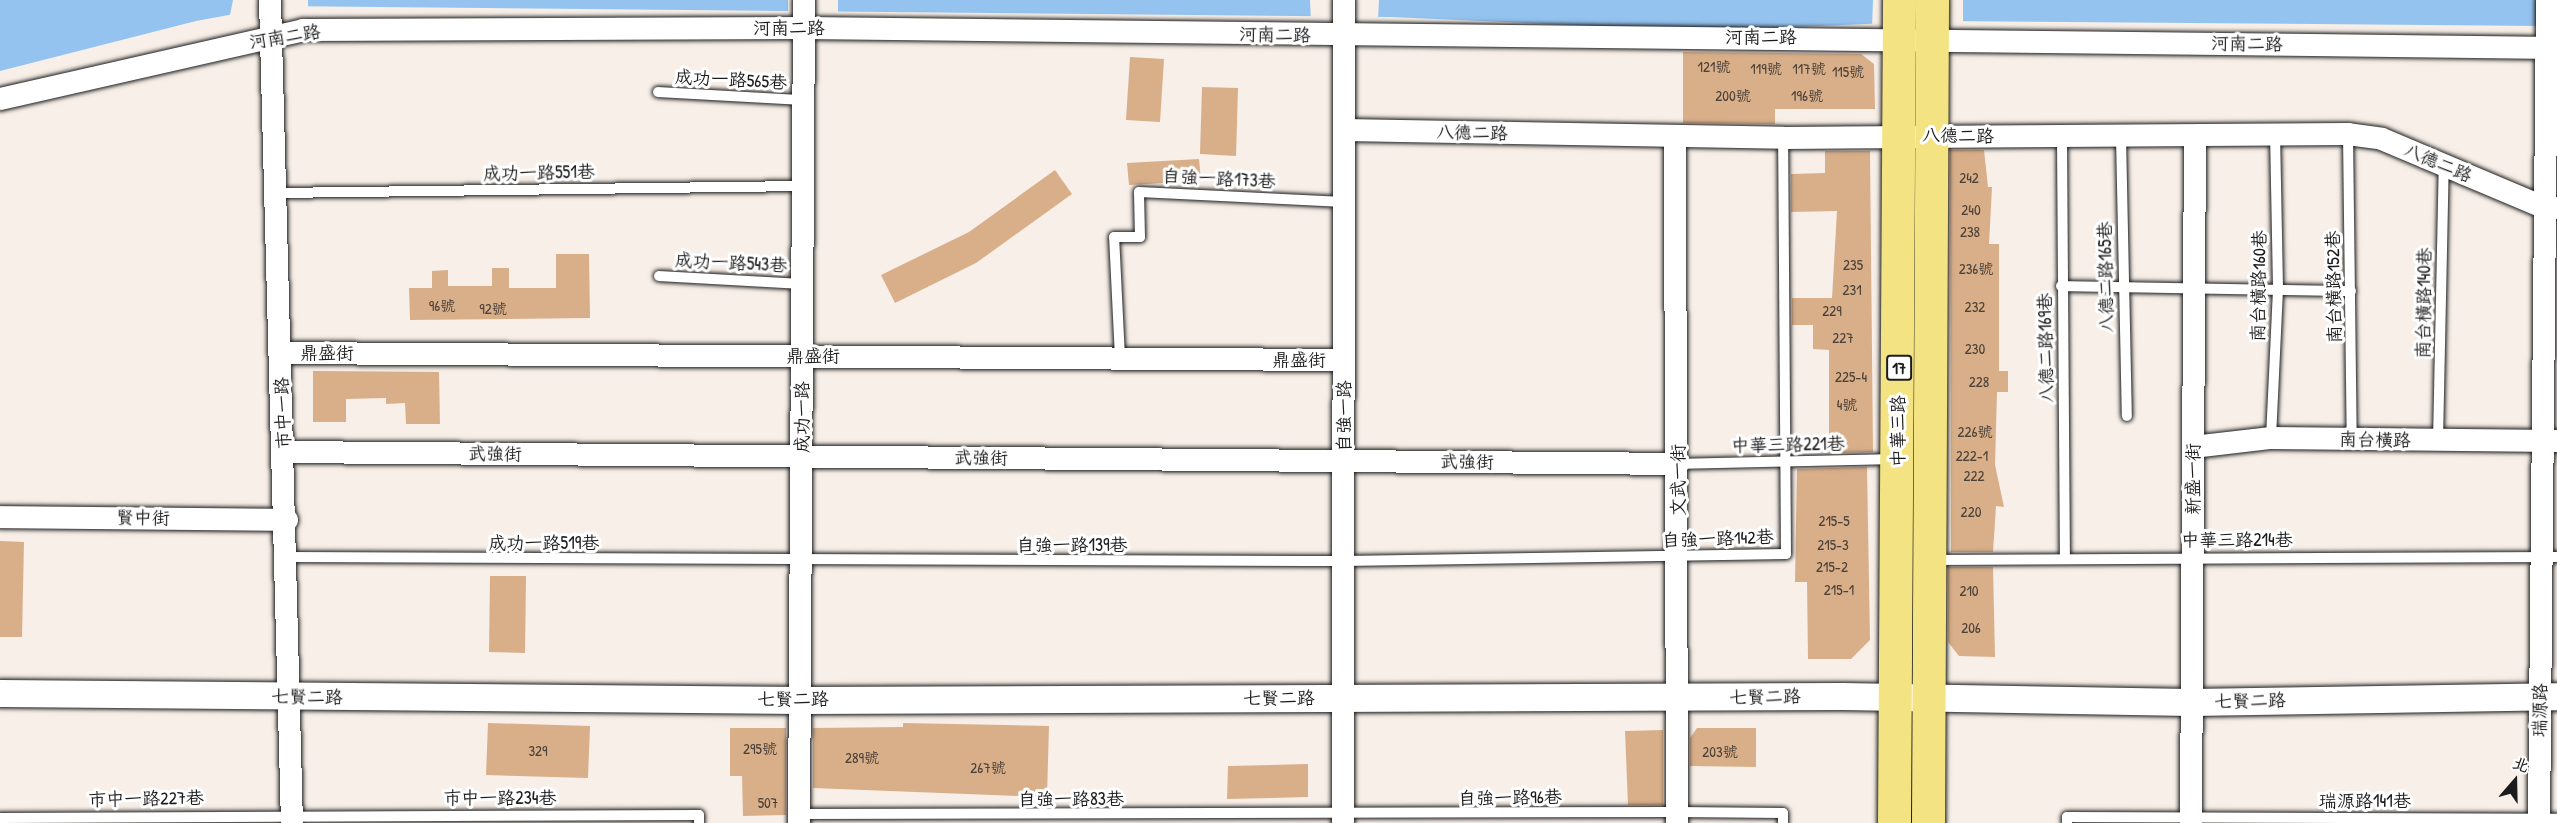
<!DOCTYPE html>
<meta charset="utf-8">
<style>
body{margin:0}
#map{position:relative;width:2557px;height:823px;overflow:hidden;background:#f7efe8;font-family:"Patrick Hand","LXGW WenKai TC",sans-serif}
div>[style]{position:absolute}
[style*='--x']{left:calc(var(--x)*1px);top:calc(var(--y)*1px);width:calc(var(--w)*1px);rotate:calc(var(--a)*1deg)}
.water>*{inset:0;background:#94c3ef}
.pier>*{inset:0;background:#f7efe8}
.building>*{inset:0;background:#d9af8a}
.roads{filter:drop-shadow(0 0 2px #1c1c1c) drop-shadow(0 0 2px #1c1c1c)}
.service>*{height:10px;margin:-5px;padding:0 5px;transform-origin:5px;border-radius:5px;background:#fff}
.minor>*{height:22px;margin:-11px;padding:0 11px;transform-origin:11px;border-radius:11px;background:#fff}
.tertiary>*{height:27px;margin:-13.5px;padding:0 13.5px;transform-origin:13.5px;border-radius:13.5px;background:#fff}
.primary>*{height:33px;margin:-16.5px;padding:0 16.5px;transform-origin:16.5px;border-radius:16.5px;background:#f4e382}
span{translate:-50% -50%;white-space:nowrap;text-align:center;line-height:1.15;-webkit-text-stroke:6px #fff;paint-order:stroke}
.number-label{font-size:15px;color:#4b4138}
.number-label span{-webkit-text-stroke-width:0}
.shield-label span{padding:2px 4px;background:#fff;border:2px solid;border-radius:4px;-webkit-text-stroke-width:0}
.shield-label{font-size:16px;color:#1c1c1c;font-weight:700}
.street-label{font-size:18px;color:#1c1c1c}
.north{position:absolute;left:2485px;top:751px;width:60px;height:60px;-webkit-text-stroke:4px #fff;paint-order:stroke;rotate:20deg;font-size:16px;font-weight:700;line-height:24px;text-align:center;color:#1c1c1c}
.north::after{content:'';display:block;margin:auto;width:21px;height:27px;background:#1c1c1c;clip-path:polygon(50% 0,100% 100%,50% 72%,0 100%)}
</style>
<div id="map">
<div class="water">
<i style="clip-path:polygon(0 0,2557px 0,2557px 26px,1936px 21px,1704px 31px,1391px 17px,278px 6px,196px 21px,0 71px)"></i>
</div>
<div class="pier">
<i style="clip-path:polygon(233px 0,308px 0,308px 11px,278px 9px,229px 20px)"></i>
<i style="clip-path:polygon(788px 0,838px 0,838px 17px,788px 17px)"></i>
<i style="clip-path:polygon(1310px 0,1379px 0,1378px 20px,1311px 22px)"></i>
<i style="clip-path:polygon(1873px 0,1963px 0,1963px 24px,1872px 28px)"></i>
</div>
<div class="building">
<i style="clip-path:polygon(1683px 52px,1861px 54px,1874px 64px,1875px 109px,1775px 109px,1775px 124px,1683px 123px)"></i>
<i style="clip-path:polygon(1130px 57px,1164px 59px,1160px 122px,1126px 120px)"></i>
<i style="clip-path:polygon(1202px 87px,1238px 88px,1236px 156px,1200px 154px)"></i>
<i style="clip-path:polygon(1950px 150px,1984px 150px,1988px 187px,1992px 187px,1989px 244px,1999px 244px,1999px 371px,2008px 371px,2008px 392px,1997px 392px,1995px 465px,2004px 507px,1996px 506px,1993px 552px,1951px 552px)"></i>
<i style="clip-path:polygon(1825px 151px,1870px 151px,1873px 452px,1829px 453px,1829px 350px,1813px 349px,1813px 325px,1792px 325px,1792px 298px,1832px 298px,1837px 211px,1791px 212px,1791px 174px,1825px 173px)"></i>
<i style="clip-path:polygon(1199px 159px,1201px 181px,1129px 185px,1127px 163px)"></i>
<i style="clip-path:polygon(1055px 170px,1072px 194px,976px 263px,895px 303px,881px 275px,969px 232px)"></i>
<i style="clip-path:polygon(556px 254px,589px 254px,590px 318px,410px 320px,409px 288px,432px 288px,432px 271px,448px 270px,448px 286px,492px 286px,492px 268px,509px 268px,509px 288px,556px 288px)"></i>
<i style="clip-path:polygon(313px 371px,439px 372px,440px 424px,406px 424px,405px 403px,386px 404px,386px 398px,346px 399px,346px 422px,313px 422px)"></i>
<i style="clip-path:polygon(1867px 467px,1870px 640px,1851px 659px,1808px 659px,1807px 582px,1795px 582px,1797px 469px)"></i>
<i style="clip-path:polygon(0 541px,24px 542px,22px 637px,0 637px)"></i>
<i style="clip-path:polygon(1948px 567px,1993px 567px,1995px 657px,1959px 656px,1948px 642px)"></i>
<i style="clip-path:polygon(490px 576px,526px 576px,525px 653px,489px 652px)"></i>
<i style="clip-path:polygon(488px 723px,590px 726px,588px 778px,486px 775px)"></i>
<i style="clip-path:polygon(903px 723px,1049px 726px,1047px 797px,813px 788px,813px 728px,903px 727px)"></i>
<i style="clip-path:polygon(730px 728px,786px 728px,786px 815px,743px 816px,742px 776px,730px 776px)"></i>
<i style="clip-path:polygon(1697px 728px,1756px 728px,1756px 767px,1690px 766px,1690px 738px)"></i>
<i style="clip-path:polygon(1663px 730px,1663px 805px,1628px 805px,1625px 731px)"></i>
<i style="clip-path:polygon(1308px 764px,1308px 797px,1227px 799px,1228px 766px)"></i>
</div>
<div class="roads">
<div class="service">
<i style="--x:658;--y:92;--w:145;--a:3.2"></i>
<i style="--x:2348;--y:134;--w:306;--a:89.3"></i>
<i style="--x:2121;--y:137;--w:279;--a:88.8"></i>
<i style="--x:2062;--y:139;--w:418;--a:89.6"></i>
<i style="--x:276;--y:193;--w:527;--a:-0.76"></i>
<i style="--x:659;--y:276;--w:143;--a:3.2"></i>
<i style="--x:2061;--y:286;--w:290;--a:1"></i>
<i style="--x:1120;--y:358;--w:121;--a:-92.8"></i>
<i style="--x:1114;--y:237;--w:26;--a:0"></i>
<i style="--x:1140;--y:237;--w:45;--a:-91.3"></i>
<i style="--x:1139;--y:192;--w:205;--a:2.8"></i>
<i style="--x:2271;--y:438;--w:150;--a:-87.3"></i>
<i style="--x:2278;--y:288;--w:154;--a:-91.1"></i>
<i style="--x:2438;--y:441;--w:276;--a:-88.8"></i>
<i style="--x:1678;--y:464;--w:214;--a:-1.3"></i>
<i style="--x:287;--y:557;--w:1057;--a:0.22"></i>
<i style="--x:1344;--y:561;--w:442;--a:-0.9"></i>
<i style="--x:1786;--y:554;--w:416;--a:-90.4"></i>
<i style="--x:1933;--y:560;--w:624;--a:-0.28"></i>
<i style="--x:799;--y:814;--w:878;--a:-0.13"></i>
<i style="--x:1677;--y:812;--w:106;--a:0.5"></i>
<i style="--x:1783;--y:813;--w:10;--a:90"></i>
<i style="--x:0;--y:818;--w:699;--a:-0.25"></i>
<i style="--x:699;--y:815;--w:8;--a:90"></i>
<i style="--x:2067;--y:823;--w:6;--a:-90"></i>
<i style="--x:2067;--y:817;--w:490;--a:0.2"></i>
</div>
<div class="minor">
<i style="--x:270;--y:0;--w:823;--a:88.47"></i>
<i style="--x:0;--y:99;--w:311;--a:-12.8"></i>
<i style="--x:303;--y:30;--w:501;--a:-0.23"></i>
<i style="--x:804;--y:28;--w:1753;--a:0.65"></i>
<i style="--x:1344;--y:130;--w:439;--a:1"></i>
<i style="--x:1783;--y:138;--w:565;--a:-0.41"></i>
<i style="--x:2348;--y:134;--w:34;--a:8"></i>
<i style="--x:2382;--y:139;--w:177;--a:22.9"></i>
<i style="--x:2545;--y:208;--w:12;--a:0"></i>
<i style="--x:1675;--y:137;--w:686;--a:89.83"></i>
<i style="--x:281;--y:353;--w:1063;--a:0.38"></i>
<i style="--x:2193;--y:447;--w:79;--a:-6.6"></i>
<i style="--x:2271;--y:438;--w:286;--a:0.6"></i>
<i style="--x:284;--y:452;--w:1394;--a:0.49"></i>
<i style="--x:0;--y:517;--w:287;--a:0.6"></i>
<i style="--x:799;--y:823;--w:823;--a:-89.65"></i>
<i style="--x:1343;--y:823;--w:823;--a:-89.93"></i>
<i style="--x:2191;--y:823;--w:687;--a:-89.67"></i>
<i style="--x:2539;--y:823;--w:823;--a:-89.44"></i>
</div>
<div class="tertiary">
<i style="--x:0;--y:693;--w:800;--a:0.5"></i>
<i style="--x:800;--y:700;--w:1042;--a:-0.22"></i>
<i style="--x:1842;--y:696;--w:349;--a:1"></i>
<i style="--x:2191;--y:702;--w:366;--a:-0.9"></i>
</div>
<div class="primary">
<i style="--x:1894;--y:823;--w:823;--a:-89.65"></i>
<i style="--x:1928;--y:823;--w:823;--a:-89.72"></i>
</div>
</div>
<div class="number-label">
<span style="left:1714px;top:67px">121號</span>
<span style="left:1766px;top:69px">119號</span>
<span style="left:1809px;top:69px">117號</span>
<span style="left:1848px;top:72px">115號</span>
<span style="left:1733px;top:96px">200號</span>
<span style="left:1807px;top:96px">196號</span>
<span style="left:1969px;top:178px">242</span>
<span style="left:1971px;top:210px">240</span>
<span style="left:1970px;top:232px">238</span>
<span style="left:1853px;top:265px">235</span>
<span style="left:1976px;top:269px">236號</span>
<span style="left:1852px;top:290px">231</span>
<span style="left:442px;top:306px">96號</span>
<span style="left:1975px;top:307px">232</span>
<span style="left:493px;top:309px">92號</span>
<span style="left:1832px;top:311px">229</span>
<span style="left:1843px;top:338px">227</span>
<span style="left:1975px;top:349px">230</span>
<span style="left:1851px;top:377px">225-4</span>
<span style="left:1979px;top:382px">228</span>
<span style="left:1847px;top:405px">4號</span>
<span style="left:1975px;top:432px">226號</span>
<span style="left:1972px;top:456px">222-1</span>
<span style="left:1974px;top:476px">222</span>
<span style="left:1971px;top:512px">220</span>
<span style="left:1834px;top:521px">215-5</span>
<span style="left:1833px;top:545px">215-3</span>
<span style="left:1832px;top:567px">215-2</span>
<span style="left:1839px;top:590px">215-1</span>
<span style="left:1969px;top:591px">210</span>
<span style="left:1971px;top:628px">206</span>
<span style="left:760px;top:749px">295號</span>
<span style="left:538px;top:751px">329</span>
<span style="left:1720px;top:752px">203號</span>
<span style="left:862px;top:758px">289號</span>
<span style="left:988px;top:768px">267號</span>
<span style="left:768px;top:803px">507</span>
</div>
<div class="shield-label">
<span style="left:1899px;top:368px">17</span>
</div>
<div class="street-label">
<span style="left:789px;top:28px">河南二路</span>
<span style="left:1275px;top:35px;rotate:1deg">河南二路</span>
<span style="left:285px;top:37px;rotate:-9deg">河南二路</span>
<span style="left:1761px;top:37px">河南二路</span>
<span style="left:2247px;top:44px;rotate:1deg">河南二路</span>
<span style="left:731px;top:80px;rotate:3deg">成功一路565巷</span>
<span style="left:1472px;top:133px;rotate:1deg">八德二路</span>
<span style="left:1958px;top:136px;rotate:1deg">八德二路</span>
<span style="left:2438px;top:163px;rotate:23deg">八德二路</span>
<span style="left:539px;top:173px;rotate:-1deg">成功一路551巷</span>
<span style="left:1219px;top:179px;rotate:3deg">自強一路173巷</span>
<span style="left:731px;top:263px;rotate:3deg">成功一路543巷</span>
<span style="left:2106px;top:277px;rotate:-91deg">八德二路165巷</span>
<span style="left:2259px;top:286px;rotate:-89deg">南台橫路160巷</span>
<span style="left:2334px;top:287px;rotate:-91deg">南台橫路152巷</span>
<span style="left:2424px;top:303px;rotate:-89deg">南台橫路140巷</span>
<span style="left:2046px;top:348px;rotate:-91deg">八德二路169巷</span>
<span style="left:327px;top:353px">鼎盛街</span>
<span style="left:813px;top:356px">鼎盛街</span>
<span style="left:1299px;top:360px">鼎盛街</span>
<span style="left:283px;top:413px;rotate:-92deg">市中一路</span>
<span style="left:1344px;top:416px;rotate:-90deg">自強一路</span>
<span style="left:802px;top:417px;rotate:-90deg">成功一路</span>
<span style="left:1898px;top:431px;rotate:-90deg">中華三路</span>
<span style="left:2375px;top:440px;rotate:1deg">南台橫路</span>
<span style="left:1788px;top:445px;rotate:-1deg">中華三路221巷</span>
<span style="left:495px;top:454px;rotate:1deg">武強街</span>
<span style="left:981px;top:458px;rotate:1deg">武強街</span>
<span style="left:1467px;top:462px;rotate:1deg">武強街</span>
<span style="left:2193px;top:479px;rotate:-90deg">新盛一街</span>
<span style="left:1678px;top:480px;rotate:-90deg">文武一街</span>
<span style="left:143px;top:518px;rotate:1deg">賢中街</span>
<span style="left:1718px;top:539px;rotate:-2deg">自強一路142巷</span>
<span style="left:2237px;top:540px">中華三路214巷</span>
<span style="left:544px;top:543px">成功一路519巷</span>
<span style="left:1072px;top:545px">自強一路139巷</span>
<span style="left:307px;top:697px;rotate:1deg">七賢二路</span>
<span style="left:1765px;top:697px;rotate:-1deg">七賢二路</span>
<span style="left:1279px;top:698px">七賢二路</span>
<span style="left:793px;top:699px">七賢二路</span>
<span style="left:2250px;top:701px;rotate:-1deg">七賢二路</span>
<span style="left:2540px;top:710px;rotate:-89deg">瑞源路</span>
<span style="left:500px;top:798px">市中一路234巷</span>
<span style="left:1510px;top:798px;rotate:-1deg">自強一路96巷</span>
<span style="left:146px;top:799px;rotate:-1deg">市中一路227巷</span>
<span style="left:1071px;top:799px">自強一路83巷</span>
<span style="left:2365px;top:801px">瑞源路141巷</span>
</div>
<div class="north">北</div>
</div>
